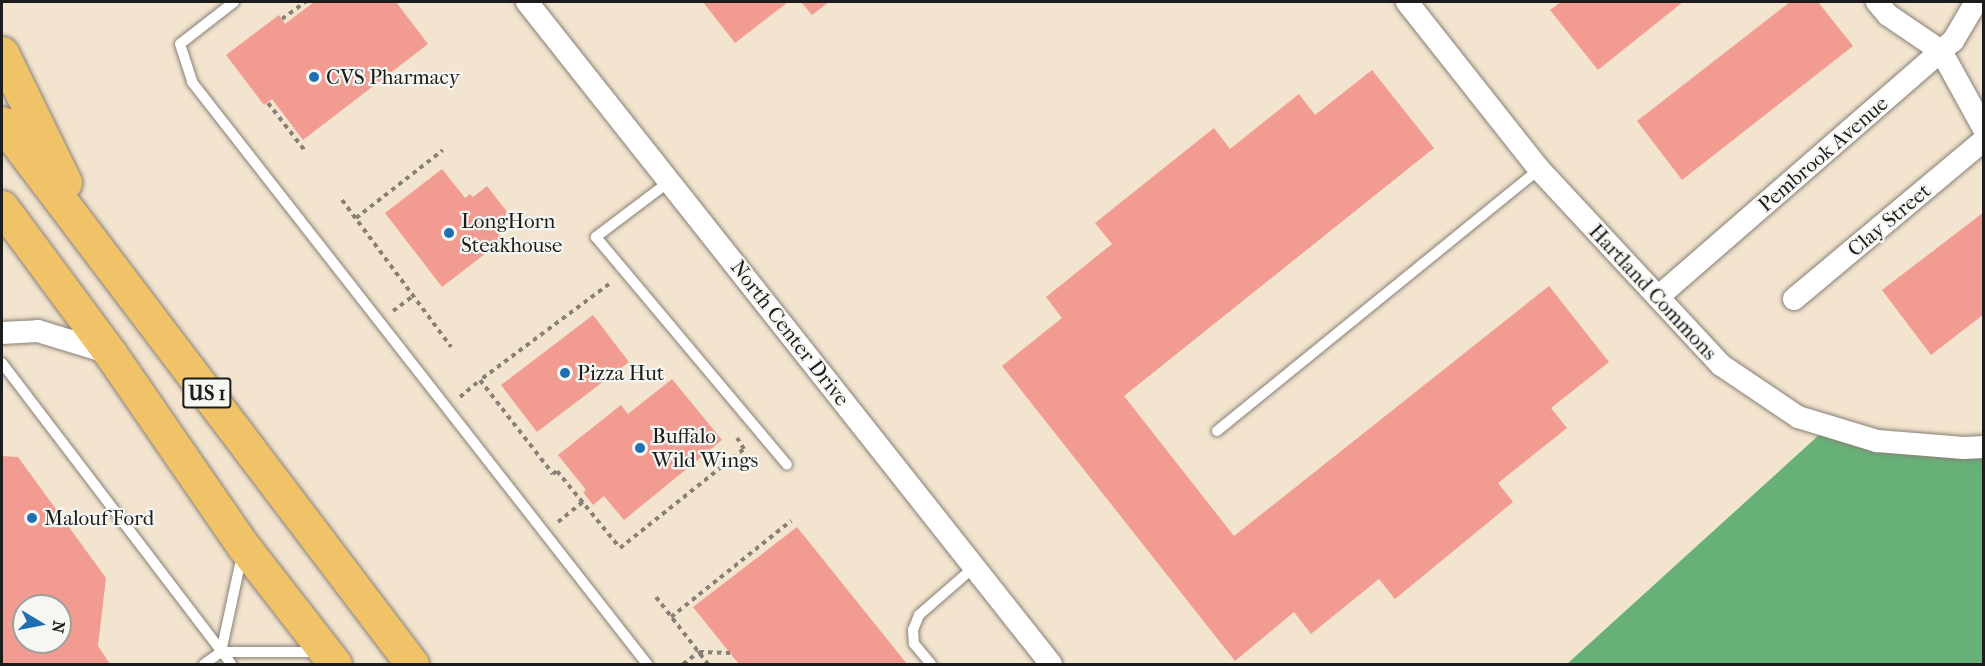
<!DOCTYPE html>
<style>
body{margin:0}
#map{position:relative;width:1985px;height:666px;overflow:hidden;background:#f3e4cf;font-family:"IM FELL French Canon",serif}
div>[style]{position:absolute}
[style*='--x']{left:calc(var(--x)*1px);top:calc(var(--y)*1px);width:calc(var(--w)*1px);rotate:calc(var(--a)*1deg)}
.forest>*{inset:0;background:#67b078}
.building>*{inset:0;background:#f29b91}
.path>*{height:4px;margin-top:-2px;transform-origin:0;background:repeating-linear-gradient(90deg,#888076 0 4.5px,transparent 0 9px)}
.roads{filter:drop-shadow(0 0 2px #888076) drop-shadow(0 0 2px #888076)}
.service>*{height:10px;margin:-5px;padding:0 5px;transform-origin:5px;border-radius:5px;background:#fff}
.minor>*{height:22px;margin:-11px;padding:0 11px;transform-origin:11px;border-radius:11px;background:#fff}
.trunk>*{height:33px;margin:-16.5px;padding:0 16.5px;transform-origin:16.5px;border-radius:16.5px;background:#f1c369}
.dots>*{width:16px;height:16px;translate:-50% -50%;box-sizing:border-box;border:3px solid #f6f6f2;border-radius:50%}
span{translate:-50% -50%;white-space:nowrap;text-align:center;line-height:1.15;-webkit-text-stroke:4.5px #f6f6f2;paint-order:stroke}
.shield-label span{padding:2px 4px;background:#f6f6f2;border:2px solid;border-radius:4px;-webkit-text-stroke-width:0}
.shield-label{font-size:20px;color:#1c1c1c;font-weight:700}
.poi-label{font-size:21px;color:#1c1c1c}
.left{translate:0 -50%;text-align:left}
.street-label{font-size:21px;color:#1c1c1c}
.frame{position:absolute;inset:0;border:3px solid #1c1c1c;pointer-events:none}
.north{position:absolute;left:12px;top:594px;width:60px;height:60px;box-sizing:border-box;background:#f6f6f2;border:2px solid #9f9f9c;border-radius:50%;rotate:100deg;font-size:16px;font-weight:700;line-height:24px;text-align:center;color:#1c1c1c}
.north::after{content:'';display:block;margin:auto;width:21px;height:27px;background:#1f6fb2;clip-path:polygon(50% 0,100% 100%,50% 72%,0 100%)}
</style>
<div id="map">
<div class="forest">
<i style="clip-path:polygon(1819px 435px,1983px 456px,1983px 664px,1567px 664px)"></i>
</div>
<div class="building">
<i style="clip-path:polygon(314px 2px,396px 2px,428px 44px,303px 140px,272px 99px,264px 105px,226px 55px,279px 15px,285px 24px)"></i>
<i style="clip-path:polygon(703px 2px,788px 2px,735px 43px)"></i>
<i style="clip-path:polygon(801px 2px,829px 2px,812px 15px)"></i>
<i style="clip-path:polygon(1561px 2px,1683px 2px,1598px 70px,1550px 10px)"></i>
<i style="clip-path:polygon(1790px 2px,1818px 2px,1853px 46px,1682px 180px,1637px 121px)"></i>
<i style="clip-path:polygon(1372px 70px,1434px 148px,1124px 396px,1234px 536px,1549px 286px,1609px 362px,1551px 408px,1567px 428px,1498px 483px,1513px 502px,1395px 599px,1379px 579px,1311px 634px,1294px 612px,1235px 661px,1002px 366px,1062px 318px,1046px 297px,1112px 244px,1095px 223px,1214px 128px,1230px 149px,1299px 94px,1315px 115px)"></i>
<i style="clip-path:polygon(442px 169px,465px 198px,470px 194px,473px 197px,487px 186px,508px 213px,492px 226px,503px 240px,442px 287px,385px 213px)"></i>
<i style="clip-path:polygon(1984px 212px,1984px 314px,1931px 355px,1882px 290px)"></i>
<i style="clip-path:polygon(593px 315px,629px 362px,537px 432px,501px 385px)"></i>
<i style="clip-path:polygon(672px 379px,722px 440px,624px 520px,604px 496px,593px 505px,583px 492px,586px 490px,558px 455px,621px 405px,628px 414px)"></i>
<i style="clip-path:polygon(evenodd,2px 456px,18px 457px,106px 578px,98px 646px,110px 664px,2px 664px,2px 456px,24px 606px,60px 606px,60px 642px,24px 642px,24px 606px)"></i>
<i style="clip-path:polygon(797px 527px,907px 664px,739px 664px,730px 653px,693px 607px)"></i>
</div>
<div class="path">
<i style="--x:282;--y:19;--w:29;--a:-36"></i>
<i style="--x:268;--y:103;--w:62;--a:52.2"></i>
<i style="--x:342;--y:200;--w:183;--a:53.4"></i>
<i style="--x:356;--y:218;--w:110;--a:-38"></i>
<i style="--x:609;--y:284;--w:161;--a:143.3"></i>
<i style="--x:480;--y:380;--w:119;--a:52.2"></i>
<i style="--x:553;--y:474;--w:5;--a:-37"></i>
<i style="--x:557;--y:471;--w:99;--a:50.7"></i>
<i style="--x:620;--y:548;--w:159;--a:-38.6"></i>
<i style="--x:744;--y:449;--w:13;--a:-122"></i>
<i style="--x:393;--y:311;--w:26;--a:-37"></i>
<i style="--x:460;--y:397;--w:26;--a:-40"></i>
<i style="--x:558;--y:522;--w:35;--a:-39"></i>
<i style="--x:656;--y:597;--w:85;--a:52.2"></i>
<i style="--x:671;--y:617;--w:154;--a:-38.7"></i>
<i style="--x:683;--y:664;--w:20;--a:-37"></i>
<i style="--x:699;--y:652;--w:31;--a:2"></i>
</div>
<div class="roads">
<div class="service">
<i style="--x:234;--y:2;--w:68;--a:142.1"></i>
<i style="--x:180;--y:44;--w:40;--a:72"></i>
<i style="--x:192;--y:82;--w:739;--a:51.98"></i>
<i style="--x:670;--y:181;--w:93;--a:142.9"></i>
<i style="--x:596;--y:237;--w:297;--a:50"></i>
<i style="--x:2;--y:363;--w:378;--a:52.7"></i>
<i style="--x:1217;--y:431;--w:415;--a:-39.1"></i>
<i style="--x:221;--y:652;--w:99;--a:-77.8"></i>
<i style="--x:204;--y:664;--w:21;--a:-35"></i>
<i style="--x:221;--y:652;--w:96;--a:0"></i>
<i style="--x:931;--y:664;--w:26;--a:-130"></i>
<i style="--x:914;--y:644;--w:14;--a:-94"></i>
<i style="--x:913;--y:630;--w:16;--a:-68"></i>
<i style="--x:919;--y:615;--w:72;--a:-41"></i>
</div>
<div class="minor">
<i style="--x:527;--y:2;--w:844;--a:51.64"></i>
<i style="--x:1407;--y:2;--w:213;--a:51.7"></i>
<i style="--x:1539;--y:169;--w:267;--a:47.1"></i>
<i style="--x:1721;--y:365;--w:93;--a:34"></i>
<i style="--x:1798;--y:417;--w:83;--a:16.9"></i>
<i style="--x:1877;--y:441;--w:87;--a:4.6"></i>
<i style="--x:1964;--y:448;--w:20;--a:-3"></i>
<i style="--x:1877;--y:2;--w:17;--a:50"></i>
<i style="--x:1888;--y:15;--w:64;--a:34.2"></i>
<i style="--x:1941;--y:51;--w:89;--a:61.1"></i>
<i style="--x:1658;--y:297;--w:391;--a:-41"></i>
<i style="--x:1953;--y:41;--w:45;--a:-59.5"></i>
<i style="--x:1794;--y:299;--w:248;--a:-39.9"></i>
<i style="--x:2;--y:333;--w:36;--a:-3"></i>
<i style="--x:38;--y:331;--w:75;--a:17"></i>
</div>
<div class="trunk">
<i style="--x:2;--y:53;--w:144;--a:64"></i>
<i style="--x:2;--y:123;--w:679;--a:52.84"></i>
<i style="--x:2;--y:207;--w:182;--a:53.5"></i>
<i style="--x:110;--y:353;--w:236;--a:55.4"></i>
<i style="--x:244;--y:547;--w:148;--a:52.1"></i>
</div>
</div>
<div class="dots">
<i style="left:314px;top:77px;background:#1f6fb2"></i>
<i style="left:449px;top:233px;background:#1f6fb2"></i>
<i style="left:565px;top:373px;background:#1f6fb2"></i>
<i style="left:640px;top:448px;background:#1f6fb2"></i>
<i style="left:32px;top:518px;background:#1f6fb2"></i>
</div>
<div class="shield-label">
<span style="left:207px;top:393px">US 1</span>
</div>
<div class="poi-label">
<span class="left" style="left:326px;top:77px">CVS Pharmacy</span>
<span class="left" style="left:461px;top:233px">LongHorn<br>Steakhouse</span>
<span class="left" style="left:577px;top:373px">Pizza Hut</span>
<span class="left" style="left:652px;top:448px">Buffalo<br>Wild Wings</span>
<span class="left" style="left:44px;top:518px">Malouf Ford</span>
</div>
<div class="street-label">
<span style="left:1823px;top:154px;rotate:-41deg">Pembrook Avenue</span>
<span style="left:1889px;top:220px;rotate:-40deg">Clay Street</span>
<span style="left:1653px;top:292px;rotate:47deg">Hartland Commons</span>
<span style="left:790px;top:333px;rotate:52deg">North Center Drive</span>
</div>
<div class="frame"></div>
<div class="north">N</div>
</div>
